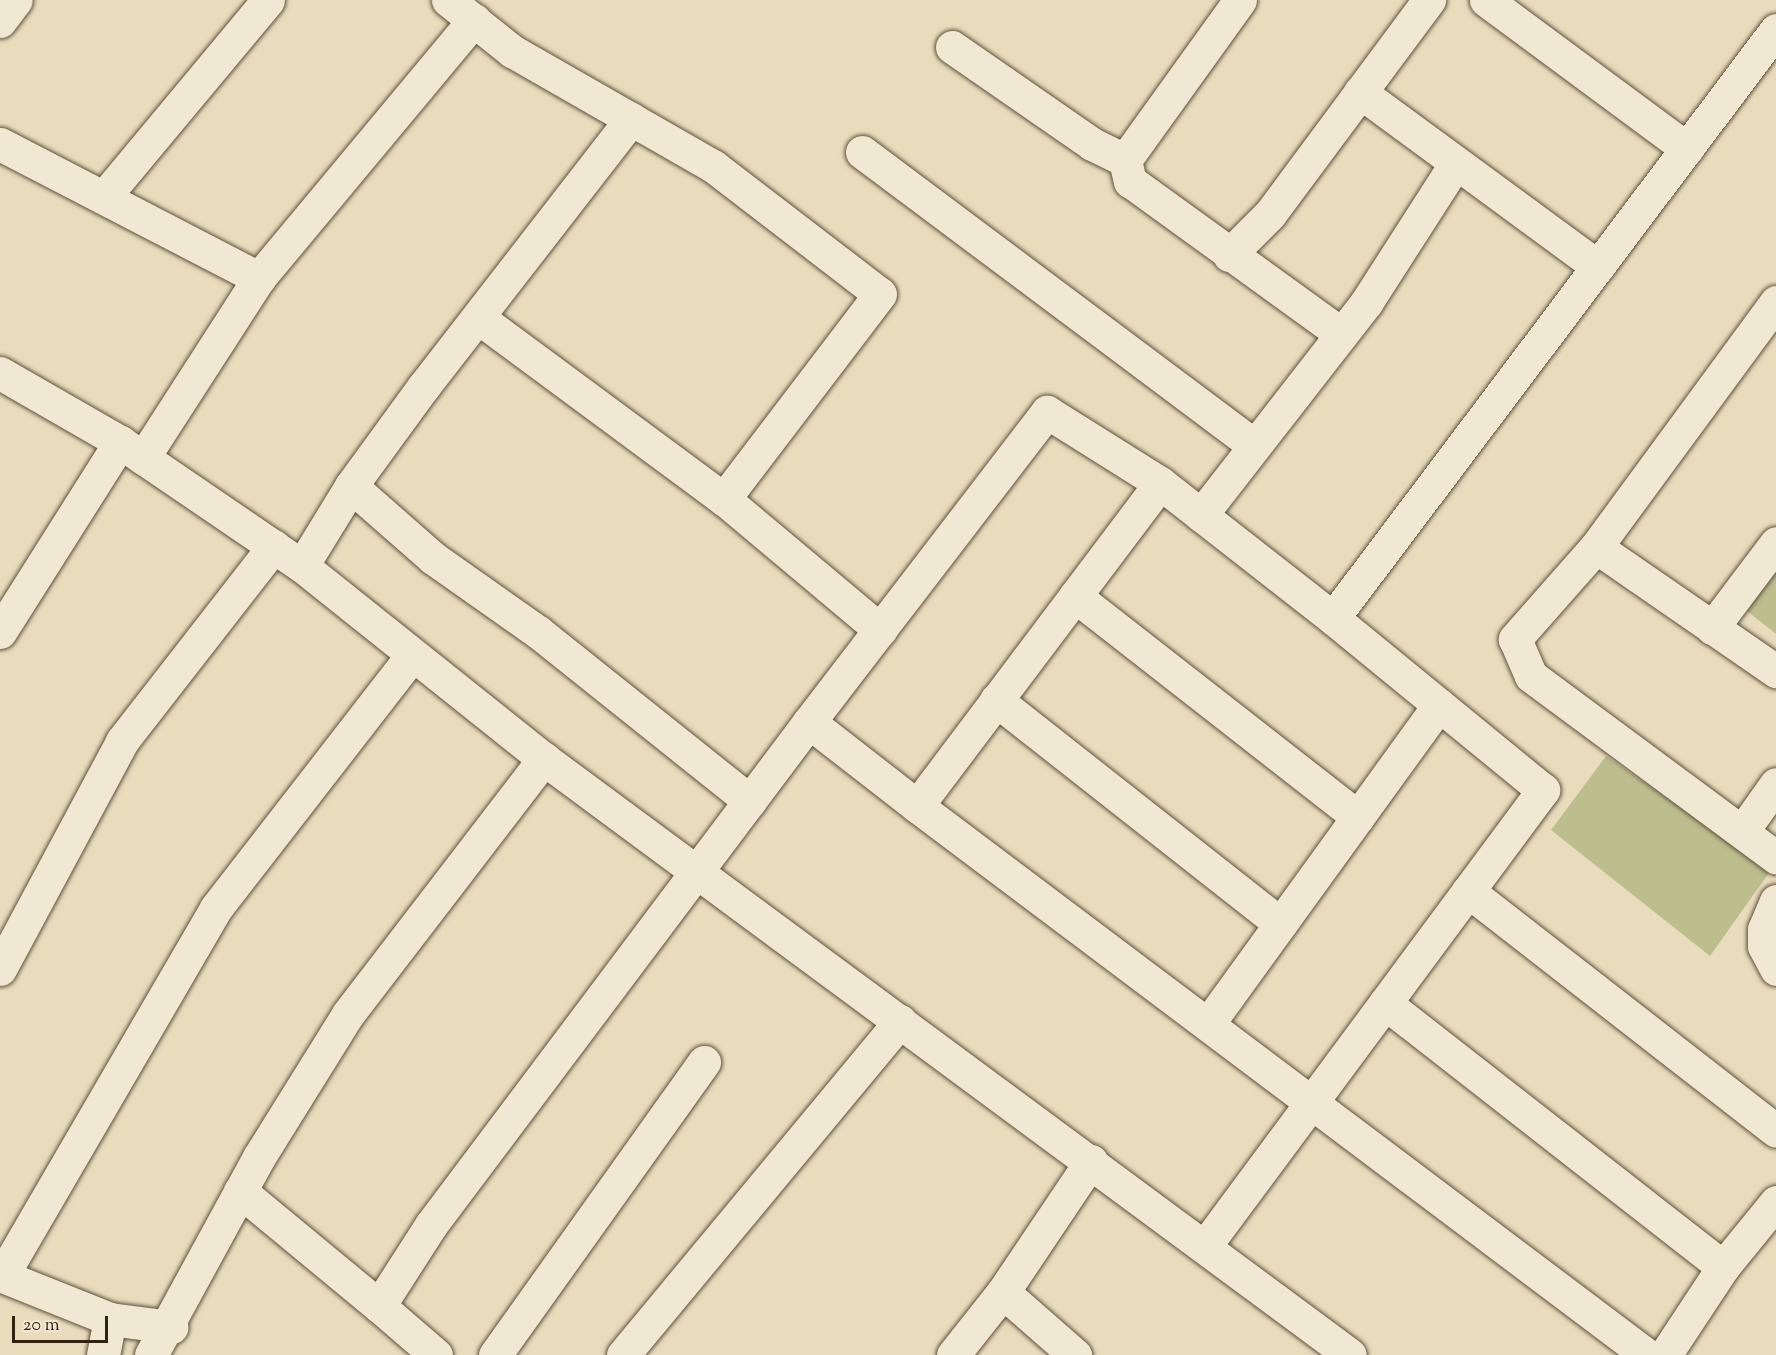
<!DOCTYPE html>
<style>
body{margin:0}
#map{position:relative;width:1776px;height:1355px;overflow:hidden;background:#e9dcbd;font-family:"Sorts Mill Goudy",serif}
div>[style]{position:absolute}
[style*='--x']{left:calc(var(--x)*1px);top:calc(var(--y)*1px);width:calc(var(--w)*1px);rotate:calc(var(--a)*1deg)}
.green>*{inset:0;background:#bdbe8d}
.roads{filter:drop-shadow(0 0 2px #60503b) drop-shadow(0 0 2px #60503b)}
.minor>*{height:33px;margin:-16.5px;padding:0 16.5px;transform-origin:16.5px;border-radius:16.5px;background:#f1e8d4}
span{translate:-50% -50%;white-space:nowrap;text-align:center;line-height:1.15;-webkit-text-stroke:4.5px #f1e8d4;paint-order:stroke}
.scale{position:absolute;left:12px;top:1316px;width:96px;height:27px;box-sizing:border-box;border:3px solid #332210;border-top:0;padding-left:8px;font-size:18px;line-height:21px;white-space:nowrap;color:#332210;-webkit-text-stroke:4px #f1e8d4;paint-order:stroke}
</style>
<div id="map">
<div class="green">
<i style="clip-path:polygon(1776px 561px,1776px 634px,1742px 607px)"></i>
<i style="clip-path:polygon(1606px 756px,1771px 870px,1710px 956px,1551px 830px)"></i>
</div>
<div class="roads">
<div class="minor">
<i style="--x:448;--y:0;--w:82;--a:38.6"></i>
<i style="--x:512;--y:51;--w:232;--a:29.8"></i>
<i style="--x:713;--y:166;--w:210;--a:37.5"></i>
<i style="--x:880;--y:294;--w:258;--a:127.3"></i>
<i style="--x:1486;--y:0;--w:250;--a:36.5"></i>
<i style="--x:0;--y:21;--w:26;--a:-53"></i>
<i style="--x:952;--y:47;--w:170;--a:34.7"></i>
<i style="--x:1092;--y:144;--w:37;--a:26"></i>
<i style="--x:1125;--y:160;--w:22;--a:77"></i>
<i style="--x:1130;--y:181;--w:259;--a:35.9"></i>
<i style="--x:1360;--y:92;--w:295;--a:36.3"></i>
<i style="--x:0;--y:144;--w:292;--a:27.4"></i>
<i style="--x:862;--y:152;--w:489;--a:36.8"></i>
<i style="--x:1125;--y:160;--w:197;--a:-54.3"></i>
<i style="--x:104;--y:197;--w:256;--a:-50.2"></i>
<i style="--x:1229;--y:255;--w:58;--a:-45"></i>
<i style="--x:1270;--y:214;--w:267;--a:-53.4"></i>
<i style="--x:1776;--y:302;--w:304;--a:126.3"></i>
<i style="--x:1596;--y:547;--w:123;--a:131.4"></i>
<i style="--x:1515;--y:639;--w:40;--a:66.6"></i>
<i style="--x:1531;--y:676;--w:305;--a:36.5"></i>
<i style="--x:479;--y:318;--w:305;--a:36.5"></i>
<i style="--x:724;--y:499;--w:204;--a:40"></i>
<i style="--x:0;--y:373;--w:138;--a:29.9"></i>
<i style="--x:143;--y:458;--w:214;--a:-57.2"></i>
<i style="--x:259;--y:278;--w:336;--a:-50.2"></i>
<i style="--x:351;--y:486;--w:109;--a:41.3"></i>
<i style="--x:433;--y:558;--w:128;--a:35.2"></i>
<i style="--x:538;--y:632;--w:271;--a:38.6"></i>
<i style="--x:1201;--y:515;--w:269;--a:-52.1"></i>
<i style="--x:1366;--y:303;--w:166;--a:-57.3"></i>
<i style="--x:1596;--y:547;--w:219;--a:34.6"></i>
<i style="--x:302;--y:566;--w:94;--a:-58.5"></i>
<i style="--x:351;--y:486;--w:124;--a:-53.9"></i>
<i style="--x:424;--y:386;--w:338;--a:-52.2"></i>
<i style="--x:1075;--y:596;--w:359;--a:38"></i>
<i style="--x:1712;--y:628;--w:106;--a:-53"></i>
<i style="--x:0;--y:632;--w:225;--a:-57.7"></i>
<i style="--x:120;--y:442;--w:220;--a:34.3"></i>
<i style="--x:302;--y:566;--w:310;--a:38.6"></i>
<i style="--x:996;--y:700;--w:362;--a:38.2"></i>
<i style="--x:809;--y:722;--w:391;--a:-52.5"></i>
<i style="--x:1047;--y:412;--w:133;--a:32.1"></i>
<i style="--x:917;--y:806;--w:913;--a:36.95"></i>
<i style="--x:1744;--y:829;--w:55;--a:-54.6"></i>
<i style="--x:1468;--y:891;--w:390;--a:37.9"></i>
<i style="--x:1776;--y:901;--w:30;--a:113"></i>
<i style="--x:1764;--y:929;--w:17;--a:90"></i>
<i style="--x:1764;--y:946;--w:26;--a:62"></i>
<i style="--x:0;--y:969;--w:259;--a:-61.8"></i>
<i style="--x:122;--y:741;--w:247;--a:-52.1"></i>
<i style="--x:1385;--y:1003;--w:429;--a:38"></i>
<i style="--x:1208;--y:1024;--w:394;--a:-54.1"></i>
<i style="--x:240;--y:1191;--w:180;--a:39.6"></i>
<i style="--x:1205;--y:1246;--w:568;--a:-53.45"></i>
<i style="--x:1543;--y:790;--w:271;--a:-140.7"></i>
<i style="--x:0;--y:1275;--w:118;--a:21.8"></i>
<i style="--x:110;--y:1319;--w:37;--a:101"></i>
<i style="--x:2;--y:1276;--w:426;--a:-59.8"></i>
<i style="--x:216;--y:908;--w:320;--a:-52.2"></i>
<i style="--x:1003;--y:1292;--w:96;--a:41.2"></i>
<i style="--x:110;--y:1319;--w:62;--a:7.5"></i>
<i style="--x:151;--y:1355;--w:226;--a:-61.4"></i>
<i style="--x:259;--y:1157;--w:168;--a:-58.1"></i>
<i style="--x:348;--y:1014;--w:322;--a:-52.5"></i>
<i style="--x:544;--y:759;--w:1002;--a:36.48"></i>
<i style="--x:436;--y:1355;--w:75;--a:-139.3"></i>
<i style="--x:379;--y:1306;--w:96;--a:-57.3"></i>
<i style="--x:431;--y:1225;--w:629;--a:-53.08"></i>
<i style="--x:809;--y:722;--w:137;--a:37.9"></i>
<i style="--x:917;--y:806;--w:404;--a:-53"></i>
<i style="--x:1160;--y:483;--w:219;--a:38"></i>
<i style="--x:1333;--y:618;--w:736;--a:-53.01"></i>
<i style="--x:495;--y:1355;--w:360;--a:-54.5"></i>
<i style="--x:623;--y:1355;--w:434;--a:-50.3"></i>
<i style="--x:953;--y:1355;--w:80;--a:-51.6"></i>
<i style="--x:1003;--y:1292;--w:158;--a:-56.1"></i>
<i style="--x:1665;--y:1355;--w:105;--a:-56.6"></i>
<i style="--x:1723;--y:1267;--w:84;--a:-50.8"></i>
</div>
</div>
<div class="scale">20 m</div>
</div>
